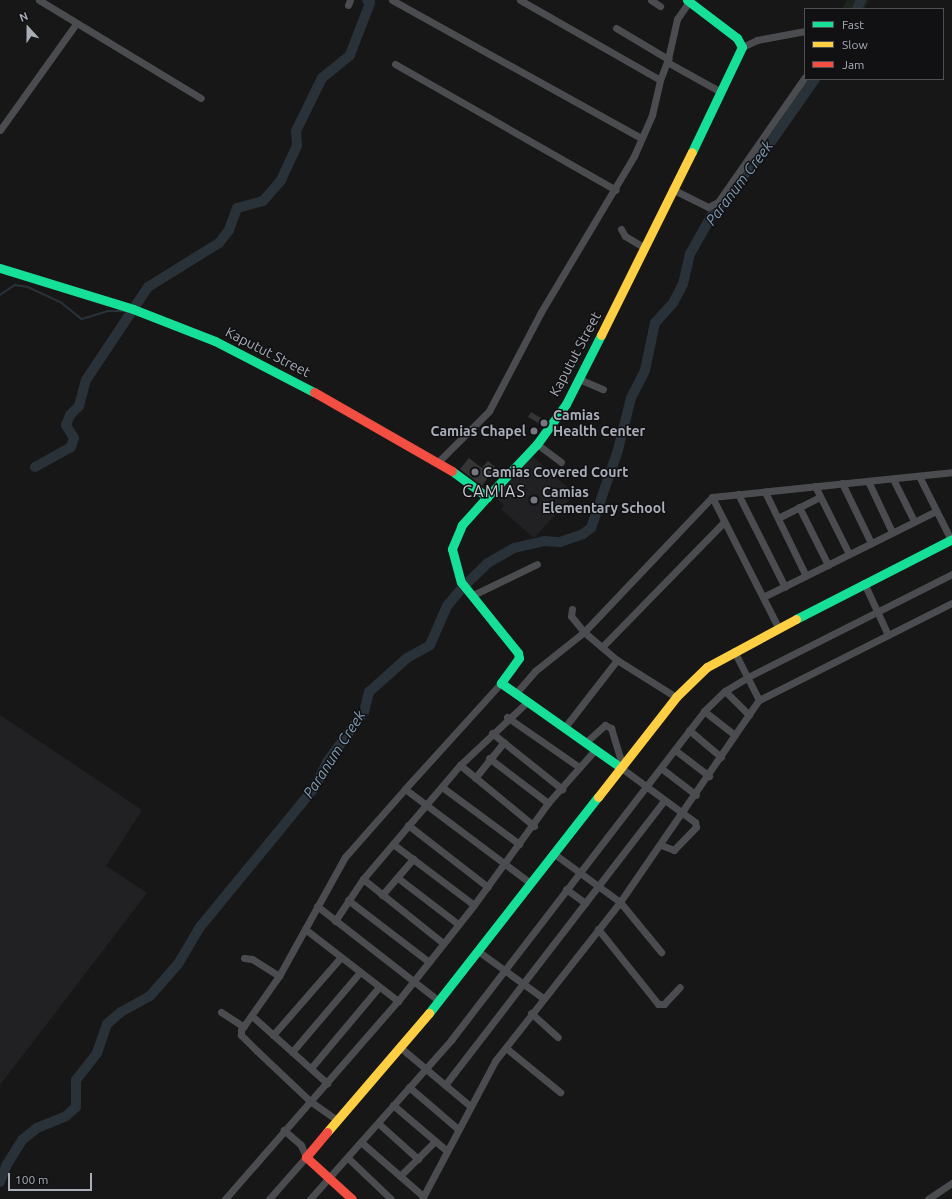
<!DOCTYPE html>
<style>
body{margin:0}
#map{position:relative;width:952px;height:1199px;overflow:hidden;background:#171717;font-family:Ubuntu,sans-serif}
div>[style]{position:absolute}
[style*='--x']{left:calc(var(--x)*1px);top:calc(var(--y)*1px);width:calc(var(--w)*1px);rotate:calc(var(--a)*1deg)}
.built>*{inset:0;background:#212123}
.green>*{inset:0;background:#1d241e}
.stream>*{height:1.5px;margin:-0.75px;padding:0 0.75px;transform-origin:0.75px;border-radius:0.75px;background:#2a3239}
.river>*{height:10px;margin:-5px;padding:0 5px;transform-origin:5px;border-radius:5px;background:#2a3239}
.building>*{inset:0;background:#353536}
.street>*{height:7px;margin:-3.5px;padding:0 3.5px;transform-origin:3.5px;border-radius:3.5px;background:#4b4c50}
.fast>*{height:9px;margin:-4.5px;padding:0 4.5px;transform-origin:4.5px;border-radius:4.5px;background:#16e098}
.slow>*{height:9px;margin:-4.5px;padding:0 4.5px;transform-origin:4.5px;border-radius:4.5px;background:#ffcf43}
.jam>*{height:9px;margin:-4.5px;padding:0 4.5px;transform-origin:4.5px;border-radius:4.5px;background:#f24e42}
.dots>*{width:11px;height:11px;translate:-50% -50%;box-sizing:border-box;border:2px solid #111113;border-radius:50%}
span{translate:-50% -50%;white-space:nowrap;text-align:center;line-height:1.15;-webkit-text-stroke:3px #111113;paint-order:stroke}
.street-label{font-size:14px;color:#a8adb8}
.poi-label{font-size:14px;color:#a8adb8;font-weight:700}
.left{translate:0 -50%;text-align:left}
.right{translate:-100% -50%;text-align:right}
.water-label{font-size:15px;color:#7f9bb3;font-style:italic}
.quarter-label{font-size:16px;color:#c9ccd4;letter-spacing:1px}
.legend{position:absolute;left:804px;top:8px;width:140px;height:72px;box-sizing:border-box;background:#111113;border:1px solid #4d4f55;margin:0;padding:5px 7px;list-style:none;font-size:12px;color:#a8adb8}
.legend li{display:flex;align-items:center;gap:8px;height:20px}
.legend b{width:20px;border:1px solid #4d4f55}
.north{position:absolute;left:8px;top:8px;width:40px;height:40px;-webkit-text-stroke:3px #111113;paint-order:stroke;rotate:339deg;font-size:11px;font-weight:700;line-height:16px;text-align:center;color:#a8adb8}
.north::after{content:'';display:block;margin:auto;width:14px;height:18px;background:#a8adb8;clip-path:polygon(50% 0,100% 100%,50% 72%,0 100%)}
.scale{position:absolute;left:8px;top:1173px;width:84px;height:18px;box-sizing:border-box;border:2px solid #a8adb8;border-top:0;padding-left:5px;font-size:12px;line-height:14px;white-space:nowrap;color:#a8adb8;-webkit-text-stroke:3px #111113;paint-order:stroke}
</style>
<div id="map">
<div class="built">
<i style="clip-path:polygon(530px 454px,575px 494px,534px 538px,501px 509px,504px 505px,492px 495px)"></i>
<i style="clip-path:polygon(0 715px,142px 810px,106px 866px,147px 893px,0 1085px)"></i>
</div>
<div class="green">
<i style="clip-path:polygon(847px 0,869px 0,865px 9px,842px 9px)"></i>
<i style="clip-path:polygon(805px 72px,805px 79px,819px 79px,796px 115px,781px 114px)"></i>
</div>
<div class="stream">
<i style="--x:0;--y:295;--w:18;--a:-34"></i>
<i style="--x:15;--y:285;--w:13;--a:9"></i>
<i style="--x:28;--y:287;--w:38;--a:25"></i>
<i style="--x:62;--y:303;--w:26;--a:39"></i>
<i style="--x:82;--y:319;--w:27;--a:-17"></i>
<i style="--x:108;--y:311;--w:18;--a:0"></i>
</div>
<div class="river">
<i style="--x:857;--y:9;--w:10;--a:-66"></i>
<i style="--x:35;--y:467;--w:41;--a:-29.1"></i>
<i style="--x:71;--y:447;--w:9;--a:-72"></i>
<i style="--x:74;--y:438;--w:15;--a:-122"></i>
<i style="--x:66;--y:425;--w:11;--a:-68"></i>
<i style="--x:70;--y:415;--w:13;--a:-45"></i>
<i style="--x:79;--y:406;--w:27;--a:-75"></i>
<i style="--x:86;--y:380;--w:112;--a:-56.3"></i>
<i style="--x:148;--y:287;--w:84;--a:-31.8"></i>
<i style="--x:219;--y:243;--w:16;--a:-52"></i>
<i style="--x:229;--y:230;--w:23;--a:-70"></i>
<i style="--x:237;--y:208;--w:27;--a:-15"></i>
<i style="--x:263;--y:201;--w:28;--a:-49"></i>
<i style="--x:281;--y:180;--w:38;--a:-65"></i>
<i style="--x:297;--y:145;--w:14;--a:-94"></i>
<i style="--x:296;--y:131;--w:59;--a:-63.9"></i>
<i style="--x:322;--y:78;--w:36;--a:-39"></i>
<i style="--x:350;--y:55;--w:56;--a:-69"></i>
<i style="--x:370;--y:3;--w:4;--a:-135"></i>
<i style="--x:0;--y:1182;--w:17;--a:-69"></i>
<i style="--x:6;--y:1166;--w:31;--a:-58"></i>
<i style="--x:22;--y:1140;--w:19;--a:-39"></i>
<i style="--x:37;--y:1128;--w:31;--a:-22"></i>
<i style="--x:66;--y:1116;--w:13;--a:-42"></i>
<i style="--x:76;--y:1107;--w:27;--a:-90"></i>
<i style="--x:76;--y:1080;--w:34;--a:-52"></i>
<i style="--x:97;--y:1053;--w:31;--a:-71"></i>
<i style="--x:107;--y:1024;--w:18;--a:-41"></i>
<i style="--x:121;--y:1012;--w:33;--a:-29"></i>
<i style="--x:150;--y:996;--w:43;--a:-48.8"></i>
<i style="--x:178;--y:964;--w:43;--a:-59.3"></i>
<i style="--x:200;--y:927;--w:181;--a:-50.6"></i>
<i style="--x:315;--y:787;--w:28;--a:-64"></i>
<i style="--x:327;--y:762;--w:62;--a:-53.5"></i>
<i style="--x:364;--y:712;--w:21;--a:-76"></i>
<i style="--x:369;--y:692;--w:51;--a:-41.8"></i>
<i style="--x:407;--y:658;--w:26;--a:-29"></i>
<i style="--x:430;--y:645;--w:43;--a:-66.4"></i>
<i style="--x:447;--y:606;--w:26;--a:-50"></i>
<i style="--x:464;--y:586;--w:33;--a:-44"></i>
<i style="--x:488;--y:563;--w:30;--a:-30"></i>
<i style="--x:514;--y:548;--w:31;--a:-13"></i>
<i style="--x:544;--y:541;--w:16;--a:4"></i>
<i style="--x:560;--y:542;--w:24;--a:-19"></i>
<i style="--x:583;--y:534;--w:10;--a:-37"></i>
<i style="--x:591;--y:528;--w:83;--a:-70.9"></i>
<i style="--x:618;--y:450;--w:54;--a:-76"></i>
<i style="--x:631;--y:398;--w:31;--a:-63"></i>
<i style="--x:645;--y:370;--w:48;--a:-78"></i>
<i style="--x:655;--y:323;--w:27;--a:-48"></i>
<i style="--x:673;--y:303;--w:21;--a:-62"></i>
<i style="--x:683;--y:284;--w:31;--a:-77"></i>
<i style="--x:690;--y:254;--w:45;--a:-60.6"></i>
<i style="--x:712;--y:215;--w:94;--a:-51.1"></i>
<i style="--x:771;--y:142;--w:77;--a:-55.1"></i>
</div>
<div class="building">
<i style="clip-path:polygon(531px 412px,546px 421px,543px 426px,528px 417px)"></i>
<i style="clip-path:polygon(469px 458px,482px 468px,488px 461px,495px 467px,482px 486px,460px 469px)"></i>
</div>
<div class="street">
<i style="--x:39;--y:0;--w:189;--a:31.2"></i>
<i style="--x:392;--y:0;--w:285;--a:29"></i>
<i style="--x:520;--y:0;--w:161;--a:29.7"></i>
<i style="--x:660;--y:80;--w:19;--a:-69"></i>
<i style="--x:667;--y:62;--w:62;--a:29.1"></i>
<i style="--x:651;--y:0;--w:11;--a:34"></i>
<i style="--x:348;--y:5;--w:5;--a:-68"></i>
<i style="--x:616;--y:28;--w:61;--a:30.8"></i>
<i style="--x:668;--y:59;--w:41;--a:-77.3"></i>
<i style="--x:677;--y:19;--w:21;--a:-55"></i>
<i style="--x:742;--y:47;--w:17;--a:-25"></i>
<i style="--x:757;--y:40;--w:49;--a:-10.6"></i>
<i style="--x:395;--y:64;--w:254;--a:29.7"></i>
<i style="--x:0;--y:130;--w:130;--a:-54.4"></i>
<i style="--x:672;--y:189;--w:40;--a:26.6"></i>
<i style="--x:708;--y:207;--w:11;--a:-27"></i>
<i style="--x:718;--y:202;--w:152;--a:-55.2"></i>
<i style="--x:621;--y:229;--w:8;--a:60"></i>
<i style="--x:625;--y:236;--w:23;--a:31"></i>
<i style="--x:579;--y:379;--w:26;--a:23"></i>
<i style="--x:537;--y:444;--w:30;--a:37"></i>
<i style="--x:437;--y:463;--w:74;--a:-45"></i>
<i style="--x:489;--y:411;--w:112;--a:-62.3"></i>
<i style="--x:541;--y:312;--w:182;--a:-59.2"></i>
<i style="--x:634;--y:156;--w:45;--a:-66.3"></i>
<i style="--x:652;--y:115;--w:36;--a:-77"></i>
<i style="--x:919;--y:476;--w:72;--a:63.4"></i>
<i style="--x:893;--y:479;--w:47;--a:63.4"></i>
<i style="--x:868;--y:481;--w:56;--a:64.8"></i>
<i style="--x:842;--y:483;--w:67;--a:64.2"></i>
<i style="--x:815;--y:486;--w:76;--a:63.4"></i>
<i style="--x:765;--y:492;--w:93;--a:64"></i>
<i style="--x:738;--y:494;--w:104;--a:63.2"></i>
<i style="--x:712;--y:497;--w:146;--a:63.1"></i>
<i style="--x:799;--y:507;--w:65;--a:63.4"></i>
<i style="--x:778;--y:518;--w:47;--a:-26.6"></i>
<i style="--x:864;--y:583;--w:57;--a:65.2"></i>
<i style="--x:473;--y:595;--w:71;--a:-25.8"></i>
<i style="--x:763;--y:597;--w:193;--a:-26.4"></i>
<i style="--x:572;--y:609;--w:7;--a:98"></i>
<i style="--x:571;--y:616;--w:21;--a:51"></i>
<i style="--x:584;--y:632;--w:43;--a:40.3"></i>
<i style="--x:617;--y:660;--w:70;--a:32.1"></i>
<i style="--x:602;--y:647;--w:175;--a:-45.7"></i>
<i style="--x:734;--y:651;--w:55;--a:63"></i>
<i style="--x:501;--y:683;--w:143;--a:132.2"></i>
<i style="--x:405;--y:789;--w:156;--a:36.9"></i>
<i style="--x:725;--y:691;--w:34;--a:45"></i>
<i style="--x:516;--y:693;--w:29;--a:-49"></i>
<i style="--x:535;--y:671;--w:63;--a:-38.5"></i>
<i style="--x:584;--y:632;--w:186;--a:-46.5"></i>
<i style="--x:712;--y:497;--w:241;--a:-5.9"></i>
<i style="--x:704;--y:711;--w:39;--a:38"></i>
<i style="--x:507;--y:717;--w:88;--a:34.8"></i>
<i style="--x:565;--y:727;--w:85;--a:-52.2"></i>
<i style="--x:689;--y:730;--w:42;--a:40.2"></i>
<i style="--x:492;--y:733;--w:90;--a:38.7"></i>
<i style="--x:585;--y:743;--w:27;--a:-42"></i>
<i style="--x:605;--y:725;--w:7;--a:27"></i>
<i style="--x:611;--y:728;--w:38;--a:73"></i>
<i style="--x:675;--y:750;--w:43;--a:37.4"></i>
<i style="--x:489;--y:758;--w:74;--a:37.3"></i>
<i style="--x:460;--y:765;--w:96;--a:39.5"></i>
<i style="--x:620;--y:767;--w:93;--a:36.3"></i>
<i style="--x:695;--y:822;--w:5;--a:79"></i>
<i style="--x:696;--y:827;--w:32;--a:134"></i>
<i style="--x:674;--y:850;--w:14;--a:-159"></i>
<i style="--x:661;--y:768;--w:44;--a:37.6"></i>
<i style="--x:475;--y:778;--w:46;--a:-51.1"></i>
<i style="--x:442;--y:787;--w:96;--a:36.5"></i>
<i style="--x:408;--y:825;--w:101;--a:37.8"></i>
<i style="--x:393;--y:844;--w:101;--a:37"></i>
<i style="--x:553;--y:853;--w:83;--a:36.2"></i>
<i style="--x:620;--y:902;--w:65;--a:50.6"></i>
<i style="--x:398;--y:878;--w:76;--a:37.5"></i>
<i style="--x:363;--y:879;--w:102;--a:38.7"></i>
<i style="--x:566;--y:889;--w:24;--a:36"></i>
<i style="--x:382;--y:895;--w:48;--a:-49.3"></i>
<i style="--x:348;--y:900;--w:102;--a:37.4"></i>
<i style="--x:317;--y:906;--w:155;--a:37.9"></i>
<i style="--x:335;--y:921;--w:50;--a:-56.3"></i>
<i style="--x:363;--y:879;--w:150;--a:-49.6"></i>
<i style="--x:460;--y:765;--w:92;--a:-43.2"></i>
<i style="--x:305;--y:929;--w:118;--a:37.7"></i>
<i style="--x:598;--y:929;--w:96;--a:51.3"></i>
<i style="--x:658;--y:1004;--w:6;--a:0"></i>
<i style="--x:664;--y:1004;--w:23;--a:-47"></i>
<i style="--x:478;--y:951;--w:80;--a:35.9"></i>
<i style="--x:244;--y:958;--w:8;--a:7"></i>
<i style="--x:252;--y:959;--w:32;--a:32"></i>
<i style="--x:221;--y:1012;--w:27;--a:33"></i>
<i style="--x:531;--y:1013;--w:36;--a:42"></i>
<i style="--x:252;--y:1016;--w:101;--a:41.8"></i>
<i style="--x:273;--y:1035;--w:103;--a:-48.9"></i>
<i style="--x:401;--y:1048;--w:90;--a:40"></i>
<i style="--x:506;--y:1048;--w:70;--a:39.2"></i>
<i style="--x:292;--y:1052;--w:105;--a:-49.6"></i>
<i style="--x:311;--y:1068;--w:106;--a:-50"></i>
<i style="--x:445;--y:1085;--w:359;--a:-52.4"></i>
<i style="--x:409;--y:1087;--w:65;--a:40.6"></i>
<i style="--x:393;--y:1105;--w:71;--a:40.4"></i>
<i style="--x:337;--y:1120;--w:32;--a:-145"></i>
<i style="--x:311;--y:1102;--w:74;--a:-136.6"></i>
<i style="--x:257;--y:1051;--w:23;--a:-135"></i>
<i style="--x:241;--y:1035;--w:5;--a:-90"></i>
<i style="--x:241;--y:1030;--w:66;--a:-54.9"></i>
<i style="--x:279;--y:976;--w:136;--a:-61"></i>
<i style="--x:345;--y:857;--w:91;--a:-48.6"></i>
<i style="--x:378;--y:1123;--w:54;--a:42"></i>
<i style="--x:361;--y:1142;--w:82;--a:41.1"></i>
<i style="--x:348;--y:1158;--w:59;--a:43.6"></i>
<i style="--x:400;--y:1176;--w:49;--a:-45"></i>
<i style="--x:225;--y:1199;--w:263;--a:-48.9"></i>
<i style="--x:398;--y:1001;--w:122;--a:-51.6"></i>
<i style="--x:474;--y:905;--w:126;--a:-54"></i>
<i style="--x:548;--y:803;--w:69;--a:-48.5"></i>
<i style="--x:269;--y:1199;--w:56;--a:-48.6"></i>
<i style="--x:306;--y:1157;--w:13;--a:-113"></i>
<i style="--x:301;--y:1145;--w:23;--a:-139"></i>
<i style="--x:310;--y:1199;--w:213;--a:-48.4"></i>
<i style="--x:451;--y:1040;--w:415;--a:-52.4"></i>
<i style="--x:704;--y:711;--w:29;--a:-44"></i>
<i style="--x:725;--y:691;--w:27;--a:-31"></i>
<i style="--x:748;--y:677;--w:229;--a:-26.8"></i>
<i style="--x:422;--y:1199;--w:156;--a:-62.1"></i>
<i style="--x:495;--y:1061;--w:202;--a:-51.8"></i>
<i style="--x:620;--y:902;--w:245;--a:-55.5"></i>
<i style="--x:759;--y:700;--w:216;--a:-26.7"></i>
<i style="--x:928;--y:1199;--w:29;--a:-34"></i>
</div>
<div class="fast">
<i style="--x:687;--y:0;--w:63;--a:37.2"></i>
<i style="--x:737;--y:38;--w:10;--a:61"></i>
<i style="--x:742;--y:47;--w:116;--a:115.5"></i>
<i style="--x:0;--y:268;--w:139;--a:17.1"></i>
<i style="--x:133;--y:309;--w:88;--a:21.3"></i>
<i style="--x:215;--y:341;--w:111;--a:27.3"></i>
<i style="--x:452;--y:471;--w:44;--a:36.6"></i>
<i style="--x:487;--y:497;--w:73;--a:-46.7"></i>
<i style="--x:537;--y:444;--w:49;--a:-54.1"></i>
<i style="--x:566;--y:404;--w:77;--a:-63.1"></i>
<i style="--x:487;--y:497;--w:38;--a:132"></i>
<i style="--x:462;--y:525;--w:26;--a:113"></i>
<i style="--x:452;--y:549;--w:34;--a:75"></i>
<i style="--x:461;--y:582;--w:91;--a:51.2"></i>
<i style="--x:518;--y:653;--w:5;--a:79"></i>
<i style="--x:519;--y:658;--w:31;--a:126"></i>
<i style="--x:501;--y:683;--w:146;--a:35.2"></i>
<i style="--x:796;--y:619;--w:175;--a:-27.1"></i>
<i style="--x:429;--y:1013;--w:274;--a:-52"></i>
</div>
<div class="slow">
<i style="--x:601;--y:335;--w:204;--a:-63.6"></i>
<i style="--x:598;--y:797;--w:127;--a:-52"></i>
<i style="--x:676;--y:697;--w:43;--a:-44.1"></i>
<i style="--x:707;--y:667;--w:101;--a:-28.3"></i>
<i style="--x:327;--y:1132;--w:157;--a:-49.4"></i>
</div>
<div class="jam">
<i style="--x:314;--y:392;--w:159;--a:29.8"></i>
<i style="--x:327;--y:1132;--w:33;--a:130"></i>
<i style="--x:306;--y:1157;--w:62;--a:42.4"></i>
</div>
<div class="dots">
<i style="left:544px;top:423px;background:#757880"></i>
<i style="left:534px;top:431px;background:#757880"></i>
<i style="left:475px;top:472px;background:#757880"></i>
<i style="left:534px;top:500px;background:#757880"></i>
</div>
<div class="street-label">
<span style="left:268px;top:352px;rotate:27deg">Kaputut Street</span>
<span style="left:575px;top:354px;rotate:-62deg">Kaputut Street</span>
</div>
<div class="poi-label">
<span class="left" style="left:553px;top:423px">Camias<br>Health Center</span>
<span class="right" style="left:526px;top:431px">Camias Chapel</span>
<span class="left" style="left:483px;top:472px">Camias Covered Court</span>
<span class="left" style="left:542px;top:500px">Camias<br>Elementary School</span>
</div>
<div class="water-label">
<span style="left:739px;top:183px;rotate:-53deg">Paranum Creek</span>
<span style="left:334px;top:754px;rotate:-57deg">Paranum Creek</span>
</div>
<div class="quarter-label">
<span style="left:494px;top:491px">CAMIAS</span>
</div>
<ul class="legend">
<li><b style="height:5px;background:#16e098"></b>Fast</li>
<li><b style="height:5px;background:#ffcf43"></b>Slow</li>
<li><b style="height:5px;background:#f24e42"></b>Jam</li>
</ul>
<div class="north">N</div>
<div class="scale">100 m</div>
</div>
